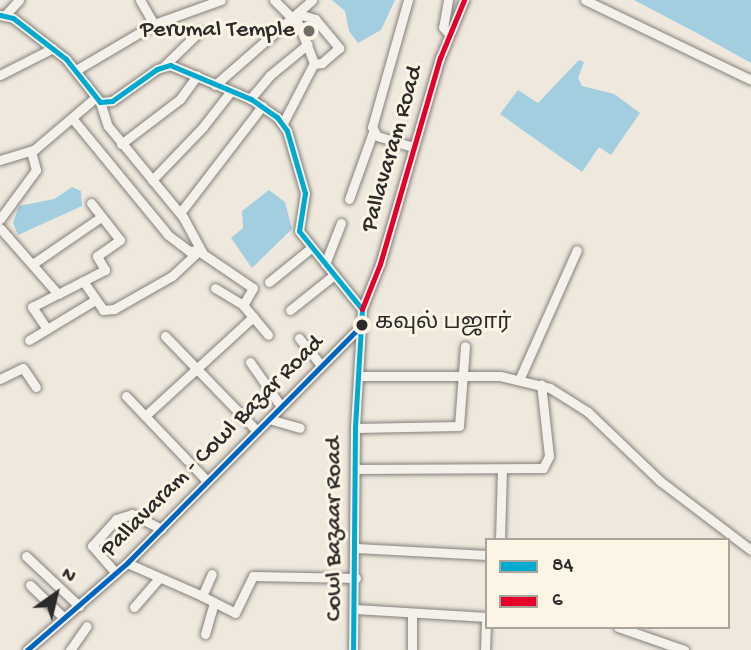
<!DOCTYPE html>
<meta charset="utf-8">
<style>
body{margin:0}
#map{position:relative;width:751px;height:650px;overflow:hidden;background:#efe8dd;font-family:"Gochi Hand","Noto Sans Tamil",sans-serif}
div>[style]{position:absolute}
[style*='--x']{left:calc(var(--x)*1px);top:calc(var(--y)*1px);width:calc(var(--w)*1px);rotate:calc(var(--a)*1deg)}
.water>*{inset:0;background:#a2cee0}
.roads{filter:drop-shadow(0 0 2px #83807b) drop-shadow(0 0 2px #83807b)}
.minor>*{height:9px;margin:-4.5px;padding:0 4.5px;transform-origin:4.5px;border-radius:4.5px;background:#f4f0ea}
.bus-1>*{height:5px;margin:-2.5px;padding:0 2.5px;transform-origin:2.5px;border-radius:2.5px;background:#00a9ce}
.bus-2>*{height:5px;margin:-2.5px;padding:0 2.5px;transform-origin:2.5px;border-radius:2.5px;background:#e4002b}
.bus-3>*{height:5px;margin:-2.5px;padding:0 2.5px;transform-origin:2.5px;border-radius:2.5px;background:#0065bd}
.dots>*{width:19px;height:19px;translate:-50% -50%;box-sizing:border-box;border:4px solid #fcf5e5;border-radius:50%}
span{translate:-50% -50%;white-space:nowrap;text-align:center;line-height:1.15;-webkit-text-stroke:6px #fcf5e5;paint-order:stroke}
.bus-label{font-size:22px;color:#2b2b2b}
.left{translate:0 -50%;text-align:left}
.poi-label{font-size:24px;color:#2b2b2b}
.right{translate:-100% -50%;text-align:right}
.street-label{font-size:24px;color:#2b2b2b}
.legend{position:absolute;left:485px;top:538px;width:245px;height:91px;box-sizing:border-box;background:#fcf5e5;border:2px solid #a8a49b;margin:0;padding:9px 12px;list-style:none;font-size:21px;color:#2b2b2b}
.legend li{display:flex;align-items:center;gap:14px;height:35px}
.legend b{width:35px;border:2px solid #a8a49b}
.north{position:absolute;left:21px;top:559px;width:70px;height:70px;-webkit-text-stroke:5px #fcf5e5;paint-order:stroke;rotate:34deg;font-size:19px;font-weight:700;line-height:28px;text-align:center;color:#2b2b2b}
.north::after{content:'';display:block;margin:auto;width:24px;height:32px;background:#2b2b2b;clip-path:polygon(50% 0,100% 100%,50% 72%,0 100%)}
</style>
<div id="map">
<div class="water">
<i style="clip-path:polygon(332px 0,395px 0,381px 30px,358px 43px,349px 31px,345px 11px)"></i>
<i style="clip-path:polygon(634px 0,751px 0,751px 63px,697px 33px)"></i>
<i style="clip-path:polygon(579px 60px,584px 62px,578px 78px,582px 86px,614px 94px,640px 113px,611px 155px,599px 147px,582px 172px,500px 114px,518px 90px,538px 103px)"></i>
<i style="clip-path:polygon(72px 187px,81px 191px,82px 206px,18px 235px,13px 223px,19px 206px,54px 199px)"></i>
<i style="clip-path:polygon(269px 190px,285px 202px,292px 229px,252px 268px,231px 238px,243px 228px,242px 211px)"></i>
</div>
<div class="roads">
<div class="minor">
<i style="--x:140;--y:0;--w:28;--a:60"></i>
<i style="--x:274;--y:0;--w:35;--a:45"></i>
<i style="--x:299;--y:25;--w:41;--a:68.5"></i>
<i style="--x:314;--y:63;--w:68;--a:117.3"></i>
<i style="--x:408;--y:0;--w:132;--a:105.8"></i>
<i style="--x:372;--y:127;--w:10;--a:61"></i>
<i style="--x:377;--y:136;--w:38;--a:17"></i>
<i style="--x:448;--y:0;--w:27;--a:100"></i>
<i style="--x:443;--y:27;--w:9;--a:49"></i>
<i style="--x:585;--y:0;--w:184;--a:25.7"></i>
<i style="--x:6;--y:14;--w:19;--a:-47"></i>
<i style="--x:0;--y:15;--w:13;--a:13"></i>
<i style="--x:13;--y:18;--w:67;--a:37.7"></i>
<i style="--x:66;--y:59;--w:55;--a:51.7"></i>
<i style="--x:100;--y:102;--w:12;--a:-5"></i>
<i style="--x:112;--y:101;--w:55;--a:-35.4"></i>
<i style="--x:157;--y:69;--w:14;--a:-17"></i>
<i style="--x:170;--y:65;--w:88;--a:22.8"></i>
<i style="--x:251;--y:99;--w:32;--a:35"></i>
<i style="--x:277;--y:117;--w:17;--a:54"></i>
<i style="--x:287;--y:131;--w:65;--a:73.8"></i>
<i style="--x:305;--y:193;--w:38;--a:99"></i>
<i style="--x:299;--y:231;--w:100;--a:51.1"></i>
<i style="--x:362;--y:309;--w:119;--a:93.4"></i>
<i style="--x:355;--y:428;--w:222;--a:90.5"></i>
<i style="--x:295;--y:19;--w:8;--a:-30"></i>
<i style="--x:302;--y:15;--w:14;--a:17"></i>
<i style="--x:315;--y:19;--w:38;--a:50"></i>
<i style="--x:339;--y:48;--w:23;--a:139"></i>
<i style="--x:322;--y:63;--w:8;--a:173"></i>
<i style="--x:164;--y:66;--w:49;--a:-44.2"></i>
<i style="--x:76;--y:70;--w:91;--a:-30.5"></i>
<i style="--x:154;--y:24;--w:71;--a:-19.7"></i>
<i style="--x:0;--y:75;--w:59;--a:-27"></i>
<i style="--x:215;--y:85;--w:129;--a:-41.2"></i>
<i style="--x:250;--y:99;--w:30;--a:-50"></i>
<i style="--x:269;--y:76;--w:50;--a:-39.4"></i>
<i style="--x:100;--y:102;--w:25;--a:72"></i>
<i style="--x:108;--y:126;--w:118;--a:50.5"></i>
<i style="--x:183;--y:217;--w:42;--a:61.6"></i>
<i style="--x:203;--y:254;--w:60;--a:34.2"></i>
<i style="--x:253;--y:288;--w:20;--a:120"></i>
<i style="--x:72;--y:118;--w:151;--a:50.6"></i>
<i style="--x:168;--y:235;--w:26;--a:37"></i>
<i style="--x:189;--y:251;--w:11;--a:-5"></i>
<i style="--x:121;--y:144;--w:74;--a:-37.3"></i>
<i style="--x:180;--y:99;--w:29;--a:-54"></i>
<i style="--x:0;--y:160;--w:37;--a:-17"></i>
<i style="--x:35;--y:149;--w:79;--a:-40.4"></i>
<i style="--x:152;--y:180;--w:72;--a:-46.1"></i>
<i style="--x:202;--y:128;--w:47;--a:-51.9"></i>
<i style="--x:349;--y:199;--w:71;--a:-70.3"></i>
<i style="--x:180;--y:213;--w:135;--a:-52.5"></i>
<i style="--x:0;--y:219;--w:61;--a:-53.7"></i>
<i style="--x:36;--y:170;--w:20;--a:-105"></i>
<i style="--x:0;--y:228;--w:88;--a:48.7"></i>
<i style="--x:58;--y:294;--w:53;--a:-27.1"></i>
<i style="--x:105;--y:270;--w:16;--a:-120"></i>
<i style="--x:97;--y:256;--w:28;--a:-35"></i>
<i style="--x:120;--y:240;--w:47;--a:-128.1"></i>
<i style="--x:34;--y:263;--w:81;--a:-34.5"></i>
<i style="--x:325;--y:264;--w:44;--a:-68.7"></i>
<i style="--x:83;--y:281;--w:35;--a:55"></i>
<i style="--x:103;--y:310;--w:11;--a:-5"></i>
<i style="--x:114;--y:309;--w:67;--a:-29.6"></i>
<i style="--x:172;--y:276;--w:37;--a:-43"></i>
<i style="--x:269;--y:282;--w:54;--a:-39"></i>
<i style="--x:215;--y:288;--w:33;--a:31"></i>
<i style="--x:243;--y:305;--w:39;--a:50"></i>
<i style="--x:362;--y:309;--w:48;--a:-68.2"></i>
<i style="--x:380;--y:264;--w:215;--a:-73.8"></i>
<i style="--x:440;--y:58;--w:63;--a:-67.5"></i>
<i style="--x:290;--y:310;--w:56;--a:-38.5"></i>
<i style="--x:47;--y:329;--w:27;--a:-124"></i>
<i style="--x:32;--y:307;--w:29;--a:-27"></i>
<i style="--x:165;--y:336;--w:132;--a:45.9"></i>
<i style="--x:299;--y:338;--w:35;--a:51"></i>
<i style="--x:29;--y:340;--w:77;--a:-31.2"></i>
<i style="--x:250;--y:362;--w:52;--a:55.1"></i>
<i style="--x:359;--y:376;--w:141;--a:0"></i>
<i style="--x:500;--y:376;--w:51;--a:13.5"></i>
<i style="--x:550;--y:388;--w:45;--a:32.3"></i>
<i style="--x:588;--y:412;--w:100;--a:43.8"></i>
<i style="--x:660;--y:481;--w:114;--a:37.2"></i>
<i style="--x:0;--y:379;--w:25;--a:-26"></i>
<i style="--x:23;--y:368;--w:23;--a:56"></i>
<i style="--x:519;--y:380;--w:142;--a:-66"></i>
<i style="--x:126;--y:396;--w:117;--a:46.4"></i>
<i style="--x:145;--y:416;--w:147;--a:-42.5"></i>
<i style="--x:269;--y:419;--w:32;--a:16"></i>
<i style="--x:355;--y:428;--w:104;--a:-1.1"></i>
<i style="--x:459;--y:426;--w:80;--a:-85.7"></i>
<i style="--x:355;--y:469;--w:188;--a:-0.3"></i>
<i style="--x:543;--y:468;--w:13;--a:-63"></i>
<i style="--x:549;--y:456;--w:72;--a:-96.3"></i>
<i style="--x:500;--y:540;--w:71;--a:-88.4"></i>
<i style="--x:356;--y:548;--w:131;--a:3.1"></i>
<i style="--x:26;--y:556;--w:73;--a:43.3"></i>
<i style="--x:127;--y:563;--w:82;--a:23.7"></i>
<i style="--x:202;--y:596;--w:24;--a:-66"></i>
<i style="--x:115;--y:572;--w:35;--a:-131"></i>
<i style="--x:92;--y:546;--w:36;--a:-48"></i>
<i style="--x:116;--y:519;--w:17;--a:-17"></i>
<i style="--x:132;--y:514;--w:33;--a:27"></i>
<i style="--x:30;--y:585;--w:47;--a:44.1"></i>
<i style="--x:202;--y:596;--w:37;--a:27"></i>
<i style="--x:235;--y:613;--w:41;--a:-64.1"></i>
<i style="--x:253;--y:576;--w:103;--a:1.1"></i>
<i style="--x:134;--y:607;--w:37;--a:-49"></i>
<i style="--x:355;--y:609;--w:132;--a:3.5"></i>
<i style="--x:618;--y:627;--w:70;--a:19.2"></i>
<i style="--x:205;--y:634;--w:33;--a:-74"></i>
<i style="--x:27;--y:650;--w:133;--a:-41"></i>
<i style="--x:127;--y:563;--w:334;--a:-45.4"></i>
<i style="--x:70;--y:650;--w:29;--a:-55"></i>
<i style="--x:412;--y:650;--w:37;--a:-90"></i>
<i style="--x:485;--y:650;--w:33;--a:-88"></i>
</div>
</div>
<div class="bus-1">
<i style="--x:0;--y:15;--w:13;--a:13"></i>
<i style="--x:13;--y:18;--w:67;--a:37.7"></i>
<i style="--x:66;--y:59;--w:55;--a:51.7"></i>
<i style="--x:100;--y:102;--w:12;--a:-5"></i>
<i style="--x:112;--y:101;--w:55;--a:-35.4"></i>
<i style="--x:157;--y:69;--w:14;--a:-17"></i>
<i style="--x:170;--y:65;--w:88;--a:22.8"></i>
<i style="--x:251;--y:99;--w:32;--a:35"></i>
<i style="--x:277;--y:117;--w:17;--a:54"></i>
<i style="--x:287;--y:131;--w:65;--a:73.8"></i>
<i style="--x:305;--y:193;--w:38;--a:99"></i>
<i style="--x:299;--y:231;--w:100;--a:51.1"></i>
<i style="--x:362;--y:309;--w:119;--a:93.4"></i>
<i style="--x:355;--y:428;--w:222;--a:90.5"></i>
</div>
<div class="bus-2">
<i style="--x:362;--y:309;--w:48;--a:-68.2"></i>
<i style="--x:380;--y:264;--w:215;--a:-73.8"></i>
<i style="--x:440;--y:58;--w:63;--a:-67.5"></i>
</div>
<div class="bus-3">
<i style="--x:27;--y:650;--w:133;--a:-41"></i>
<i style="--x:127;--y:563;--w:334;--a:-45.4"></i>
</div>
<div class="dots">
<i style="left:309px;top:31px;background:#706d69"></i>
<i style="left:362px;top:325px;background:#2b2b2b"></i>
</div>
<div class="bus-label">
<span class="left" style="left:375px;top:325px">கவுல் பஜார்</span>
</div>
<div class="poi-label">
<span class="right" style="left:295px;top:31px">Perumal Temple</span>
</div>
<div class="street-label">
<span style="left:393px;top:149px;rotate:-74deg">Pallavaram Road</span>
<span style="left:213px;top:447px;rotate:-45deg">Pallavaram - Cowl Bazar Road</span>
<span style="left:335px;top:529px;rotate:-90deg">Cowl Bazaar Road</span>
</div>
<ul class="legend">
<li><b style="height:9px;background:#00a9ce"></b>84</li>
<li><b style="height:9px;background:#e4002b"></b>6</li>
</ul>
<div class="north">N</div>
</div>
